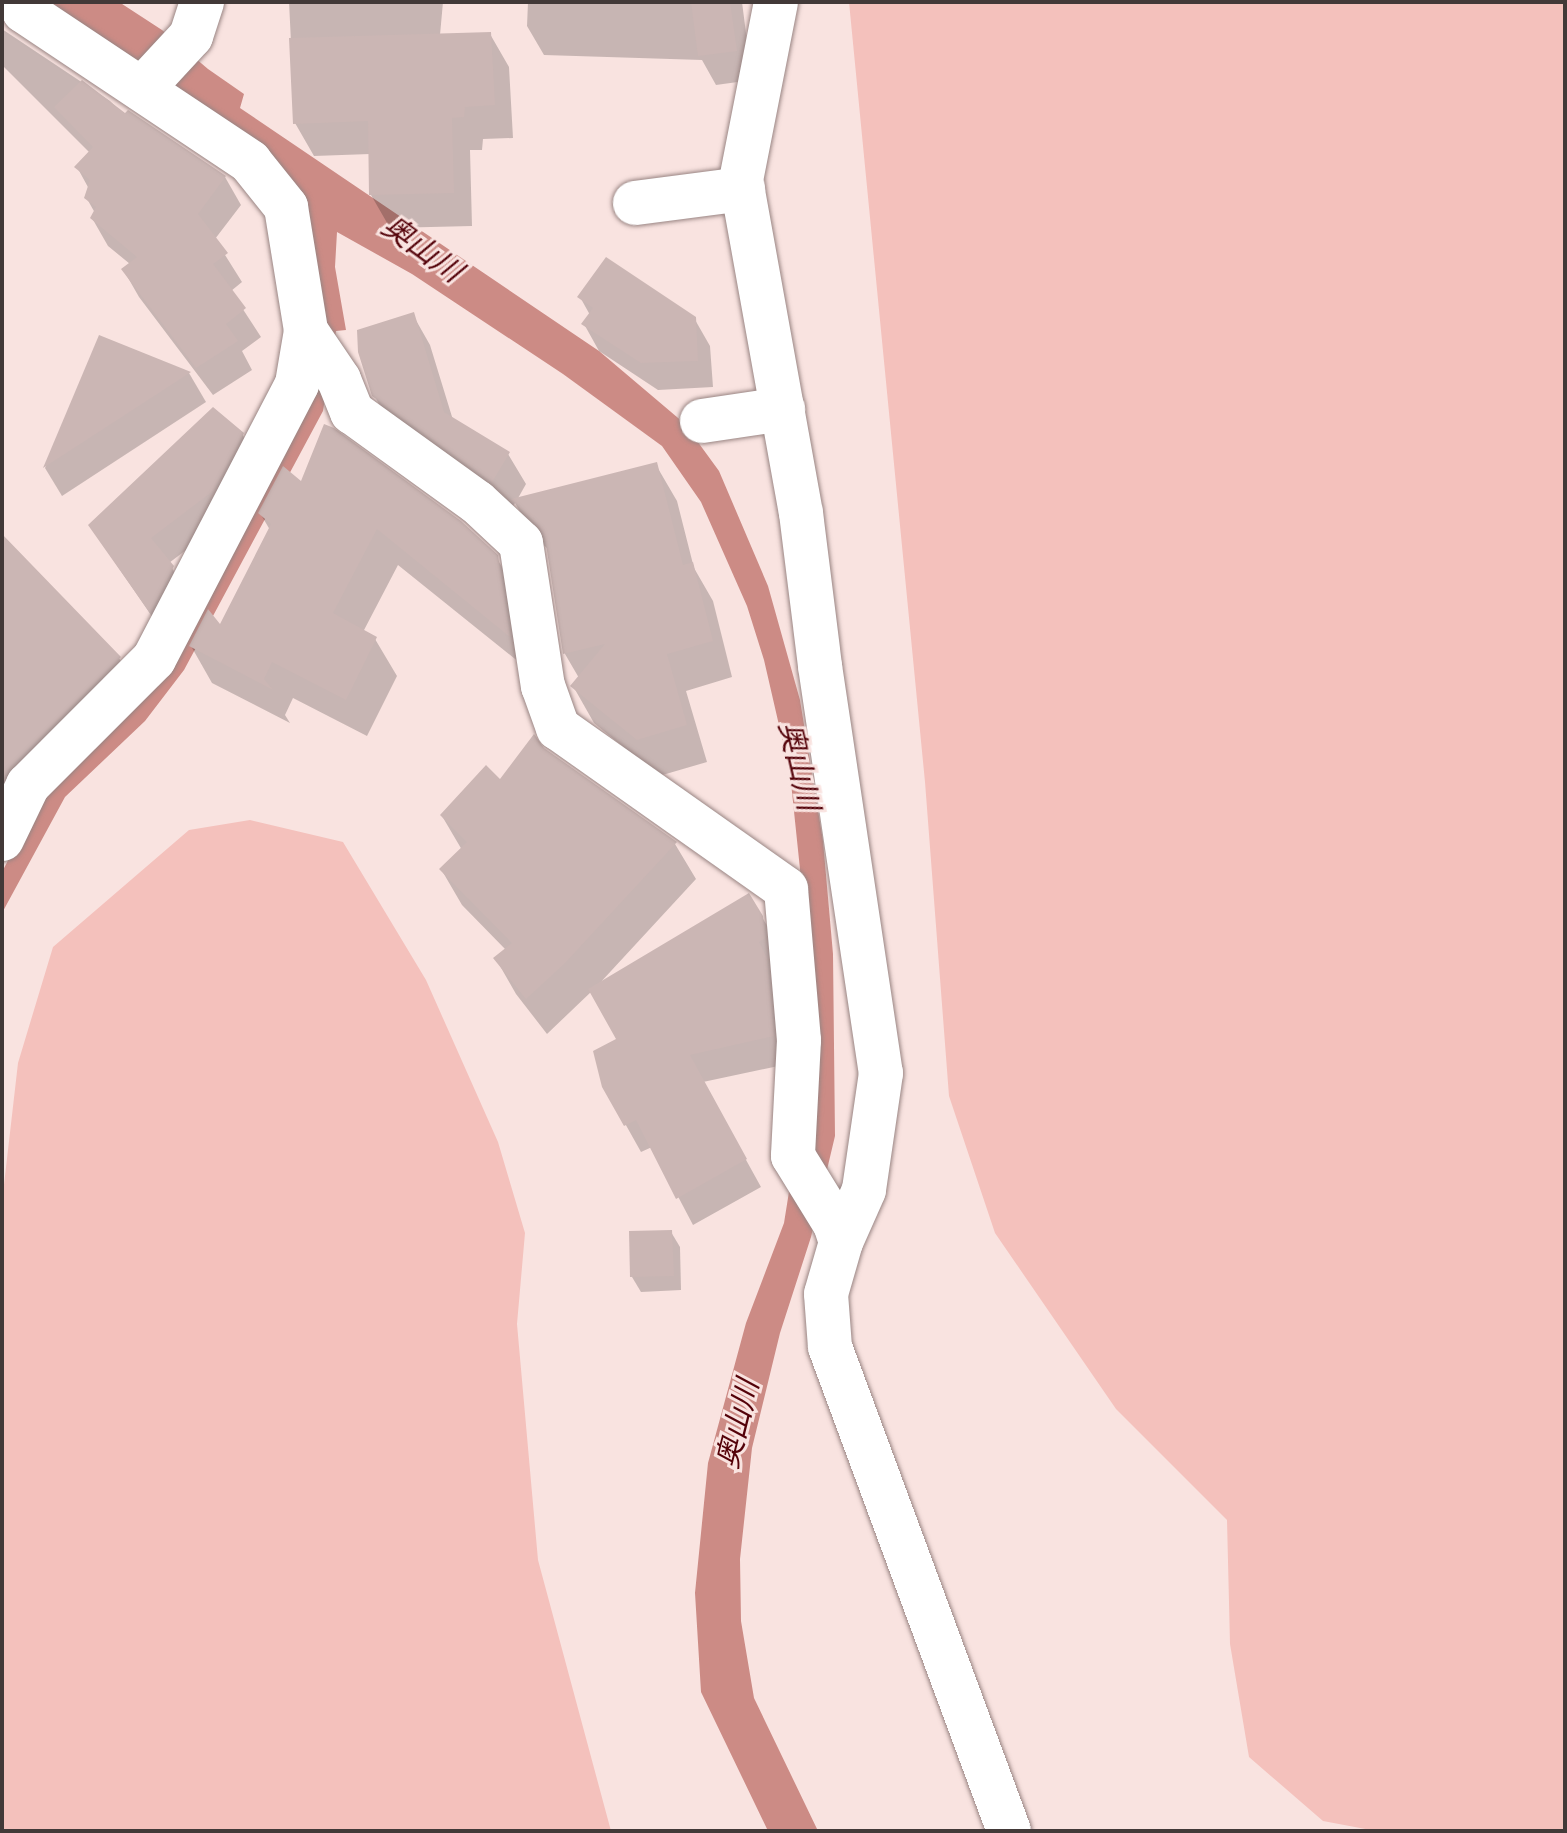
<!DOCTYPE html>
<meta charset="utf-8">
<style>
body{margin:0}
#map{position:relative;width:1567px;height:1833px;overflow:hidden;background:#f9e3e0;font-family:"Work Sans","Noto Sans JP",sans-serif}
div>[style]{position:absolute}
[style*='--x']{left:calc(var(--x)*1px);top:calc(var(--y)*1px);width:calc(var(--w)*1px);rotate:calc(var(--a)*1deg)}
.green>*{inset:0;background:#f4c1bc}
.water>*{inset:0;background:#cc8b85}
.shadow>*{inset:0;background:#0003}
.building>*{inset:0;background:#cbb6b4}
.roads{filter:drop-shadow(0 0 2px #998583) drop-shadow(0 0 2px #998583)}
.minor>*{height:44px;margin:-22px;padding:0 22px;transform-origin:22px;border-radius:22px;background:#fff}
span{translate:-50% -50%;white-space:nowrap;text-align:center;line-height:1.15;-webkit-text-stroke:6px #f9e3e0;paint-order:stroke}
.water-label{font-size:30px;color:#540209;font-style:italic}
.frame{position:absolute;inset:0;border:4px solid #423938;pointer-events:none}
</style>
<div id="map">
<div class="green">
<i style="clip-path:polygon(849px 2px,1565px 2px,1565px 1831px,1376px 1831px,1323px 1821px,1249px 1757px,1230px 1644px,1227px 1520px,1116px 1409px,995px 1233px,949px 1096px,925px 782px)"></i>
<i style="clip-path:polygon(250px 820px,343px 842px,426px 980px,498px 1142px,525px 1233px,517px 1324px,538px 1560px,611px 1831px,2px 1831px,2px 1202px,18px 1063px,53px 947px,189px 830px)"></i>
</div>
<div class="water">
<i style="clip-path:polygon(48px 2px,119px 2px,162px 30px,208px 69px,244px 94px,240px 108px,599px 351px,684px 423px,719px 471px,768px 586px,800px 700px,823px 841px,833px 954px,835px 1136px,811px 1237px,780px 1333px,752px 1448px,740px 1559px,741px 1621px,754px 1698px,818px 1831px,768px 1831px,701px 1692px,695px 1593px,708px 1463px,746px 1323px,784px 1223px,816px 1023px,790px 773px,764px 660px,747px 606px,701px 502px,662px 446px,563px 374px,412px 274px,337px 232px,335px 267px,346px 330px,336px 331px,323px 411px,184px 670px,145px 721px,65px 797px,2px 913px,2px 872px,44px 791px,302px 405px,312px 237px)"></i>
</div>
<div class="shadow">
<i style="clip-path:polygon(289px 2px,443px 2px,440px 35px,490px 34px,509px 67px,513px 138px,483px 139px,482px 150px,470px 150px,472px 226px,390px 228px,371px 195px,370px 154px,314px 156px,295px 123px)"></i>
<i style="clip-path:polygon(528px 2px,742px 2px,752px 80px,716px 85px,702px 60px,544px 55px,527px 26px)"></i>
<i style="clip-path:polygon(2px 29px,110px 101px,125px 116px,225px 177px,241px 205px,215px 239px,242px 282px,231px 291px,261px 337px,242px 351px,252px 370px,213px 395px,139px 297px,123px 269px,130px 264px,108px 246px,92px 218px,95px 213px,86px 197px,89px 189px,77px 167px,90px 153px,2px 65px)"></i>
<i style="clip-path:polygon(580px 297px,694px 318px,710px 346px,713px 387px,658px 390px,599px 351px,584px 324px,590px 315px)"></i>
<i style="clip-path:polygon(413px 315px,430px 345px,453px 420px,508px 454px,526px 484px,517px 500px,656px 465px,677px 501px,694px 568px,713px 601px,732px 677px,686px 691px,707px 762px,659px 776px,594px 723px,573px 686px,579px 678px,565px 654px,549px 550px,534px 536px,515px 503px,510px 511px,392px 427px,374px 395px)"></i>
<i style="clip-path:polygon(100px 337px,189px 373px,206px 402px,62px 496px,45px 468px)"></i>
<i style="clip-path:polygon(242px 434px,258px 461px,228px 518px,169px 563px,188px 595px,166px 637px,90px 526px)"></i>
<i style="clip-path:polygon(302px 485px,496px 557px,518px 594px,530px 671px,398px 565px,363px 632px,375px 639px,397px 676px,367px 736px,293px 698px,285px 715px,290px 723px,212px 683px,191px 646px,221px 628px,270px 530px,260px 513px)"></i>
<i style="clip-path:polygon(2px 537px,119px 658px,139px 692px,29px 802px,2px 855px)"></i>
<i style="clip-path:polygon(542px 750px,675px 844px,696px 879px,599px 984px,762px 917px,778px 945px,788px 1064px,703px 1082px,761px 1187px,693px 1225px,652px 1147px,641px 1152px,604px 1086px,619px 1040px,592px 991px,547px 1034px,516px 994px,496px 959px,506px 950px,462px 905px,441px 869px,462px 850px,442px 816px,500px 782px)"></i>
<i style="clip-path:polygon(671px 1232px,680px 1247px,681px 1290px,641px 1292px,632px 1277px)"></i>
</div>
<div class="building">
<i style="clip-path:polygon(691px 2px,730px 2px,737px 51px,698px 56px)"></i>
<i style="clip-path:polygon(491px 32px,495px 105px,465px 107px,464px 117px,452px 118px,454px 193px,369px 195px,368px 121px,293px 124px,289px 38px)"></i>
<i style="clip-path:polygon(82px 80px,125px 113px,128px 110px,226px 176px,198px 214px,228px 253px,213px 264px,246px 308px,226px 324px,238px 341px,196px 368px,121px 269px,137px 257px,90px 218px,96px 207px,84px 198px,90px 180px,74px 167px,93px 147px,54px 107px)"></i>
<i style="clip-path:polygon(606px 257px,696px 317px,698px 361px,641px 363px,581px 324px,593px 308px,577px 297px)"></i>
<i style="clip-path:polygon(414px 312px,444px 412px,510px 452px,492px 482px,372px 396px,358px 352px,357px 330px)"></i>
<i style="clip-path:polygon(99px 335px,191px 372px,43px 468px)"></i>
<i style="clip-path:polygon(213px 407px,244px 433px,213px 491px,151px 538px,174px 566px,150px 613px,88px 525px)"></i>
<i style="clip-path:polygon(324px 424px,334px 428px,461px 521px,498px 555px,510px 637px,377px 529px,333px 613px,377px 637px,346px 700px,272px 662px,264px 679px,273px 690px,189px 646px,208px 609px,220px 624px,271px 524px,258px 513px,283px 466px,301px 481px)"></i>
<i style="clip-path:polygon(657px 462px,683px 565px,693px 562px,713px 641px,667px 654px,687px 725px,637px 740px,570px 686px,605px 644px,563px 654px,545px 538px,538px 525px,511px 499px)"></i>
<i style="clip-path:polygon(2px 534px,121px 657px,10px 767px,2px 781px)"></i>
<i style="clip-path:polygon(534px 734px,544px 748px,677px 842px,565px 963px,526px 999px,493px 958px,512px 943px,439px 869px,467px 842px,440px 815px,486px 765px,500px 779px)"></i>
<i style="clip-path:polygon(749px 893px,763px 916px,765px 938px,759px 942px,767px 958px,774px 1036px,690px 1055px,747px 1159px,676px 1199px,636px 1120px,624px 1126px,602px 1087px,593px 1051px,616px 1039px,588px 989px)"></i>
<i style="clip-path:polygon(672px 1230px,674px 1276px,630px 1277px,629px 1231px)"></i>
</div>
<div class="roads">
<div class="minor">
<i style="--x:25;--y:2;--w:9;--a:96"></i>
<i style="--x:24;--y:11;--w:272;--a:33.7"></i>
<i style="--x:250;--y:162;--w:58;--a:51.3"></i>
<i style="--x:286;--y:207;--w:126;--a:80.8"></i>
<i style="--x:306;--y:331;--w:59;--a:56"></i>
<i style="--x:339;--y:380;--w:35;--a:68"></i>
<i style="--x:352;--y:412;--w:154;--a:35.8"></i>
<i style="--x:477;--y:502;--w:60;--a:43"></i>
<i style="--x:521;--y:543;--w:145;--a:81.3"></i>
<i style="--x:543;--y:686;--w:45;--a:70.3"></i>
<i style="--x:558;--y:728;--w:279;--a:35.2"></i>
<i style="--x:786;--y:889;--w:152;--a:85.1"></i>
<i style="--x:799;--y:1040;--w:116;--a:93"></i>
<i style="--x:793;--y:1156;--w:80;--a:58.3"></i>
<i style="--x:835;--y:1224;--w:19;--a:72"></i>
<i style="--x:841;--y:1242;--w:54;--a:106.1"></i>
<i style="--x:826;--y:1294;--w:53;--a:85.7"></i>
<i style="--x:830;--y:1347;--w:516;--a:69.7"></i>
<i style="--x:776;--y:2;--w:181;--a:101.1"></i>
<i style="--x:741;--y:180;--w:338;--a:79.8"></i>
<i style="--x:801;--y:513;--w:154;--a:82.9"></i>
<i style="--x:820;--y:666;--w:412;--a:81.5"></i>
<i style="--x:881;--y:1073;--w:118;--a:98.3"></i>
<i style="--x:864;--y:1190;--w:57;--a:113.9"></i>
<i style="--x:142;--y:89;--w:72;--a:-47.2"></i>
<i style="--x:191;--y:36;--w:36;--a:-72"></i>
<i style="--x:635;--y:203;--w:109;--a:-7.4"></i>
<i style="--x:702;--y:421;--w:82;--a:-8.4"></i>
<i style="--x:2;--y:839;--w:60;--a:-64.3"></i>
<i style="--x:28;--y:785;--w:178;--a:-45"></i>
<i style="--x:154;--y:659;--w:310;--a:-62.5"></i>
<i style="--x:297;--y:384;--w:54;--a:-80.4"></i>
</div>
</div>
<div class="water-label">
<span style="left:422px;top:249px;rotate:36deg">奥山川</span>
<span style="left:799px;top:766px;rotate:77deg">奥山川</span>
<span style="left:738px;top:1424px;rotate:-76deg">奥山川</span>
</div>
<div class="frame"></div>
</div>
